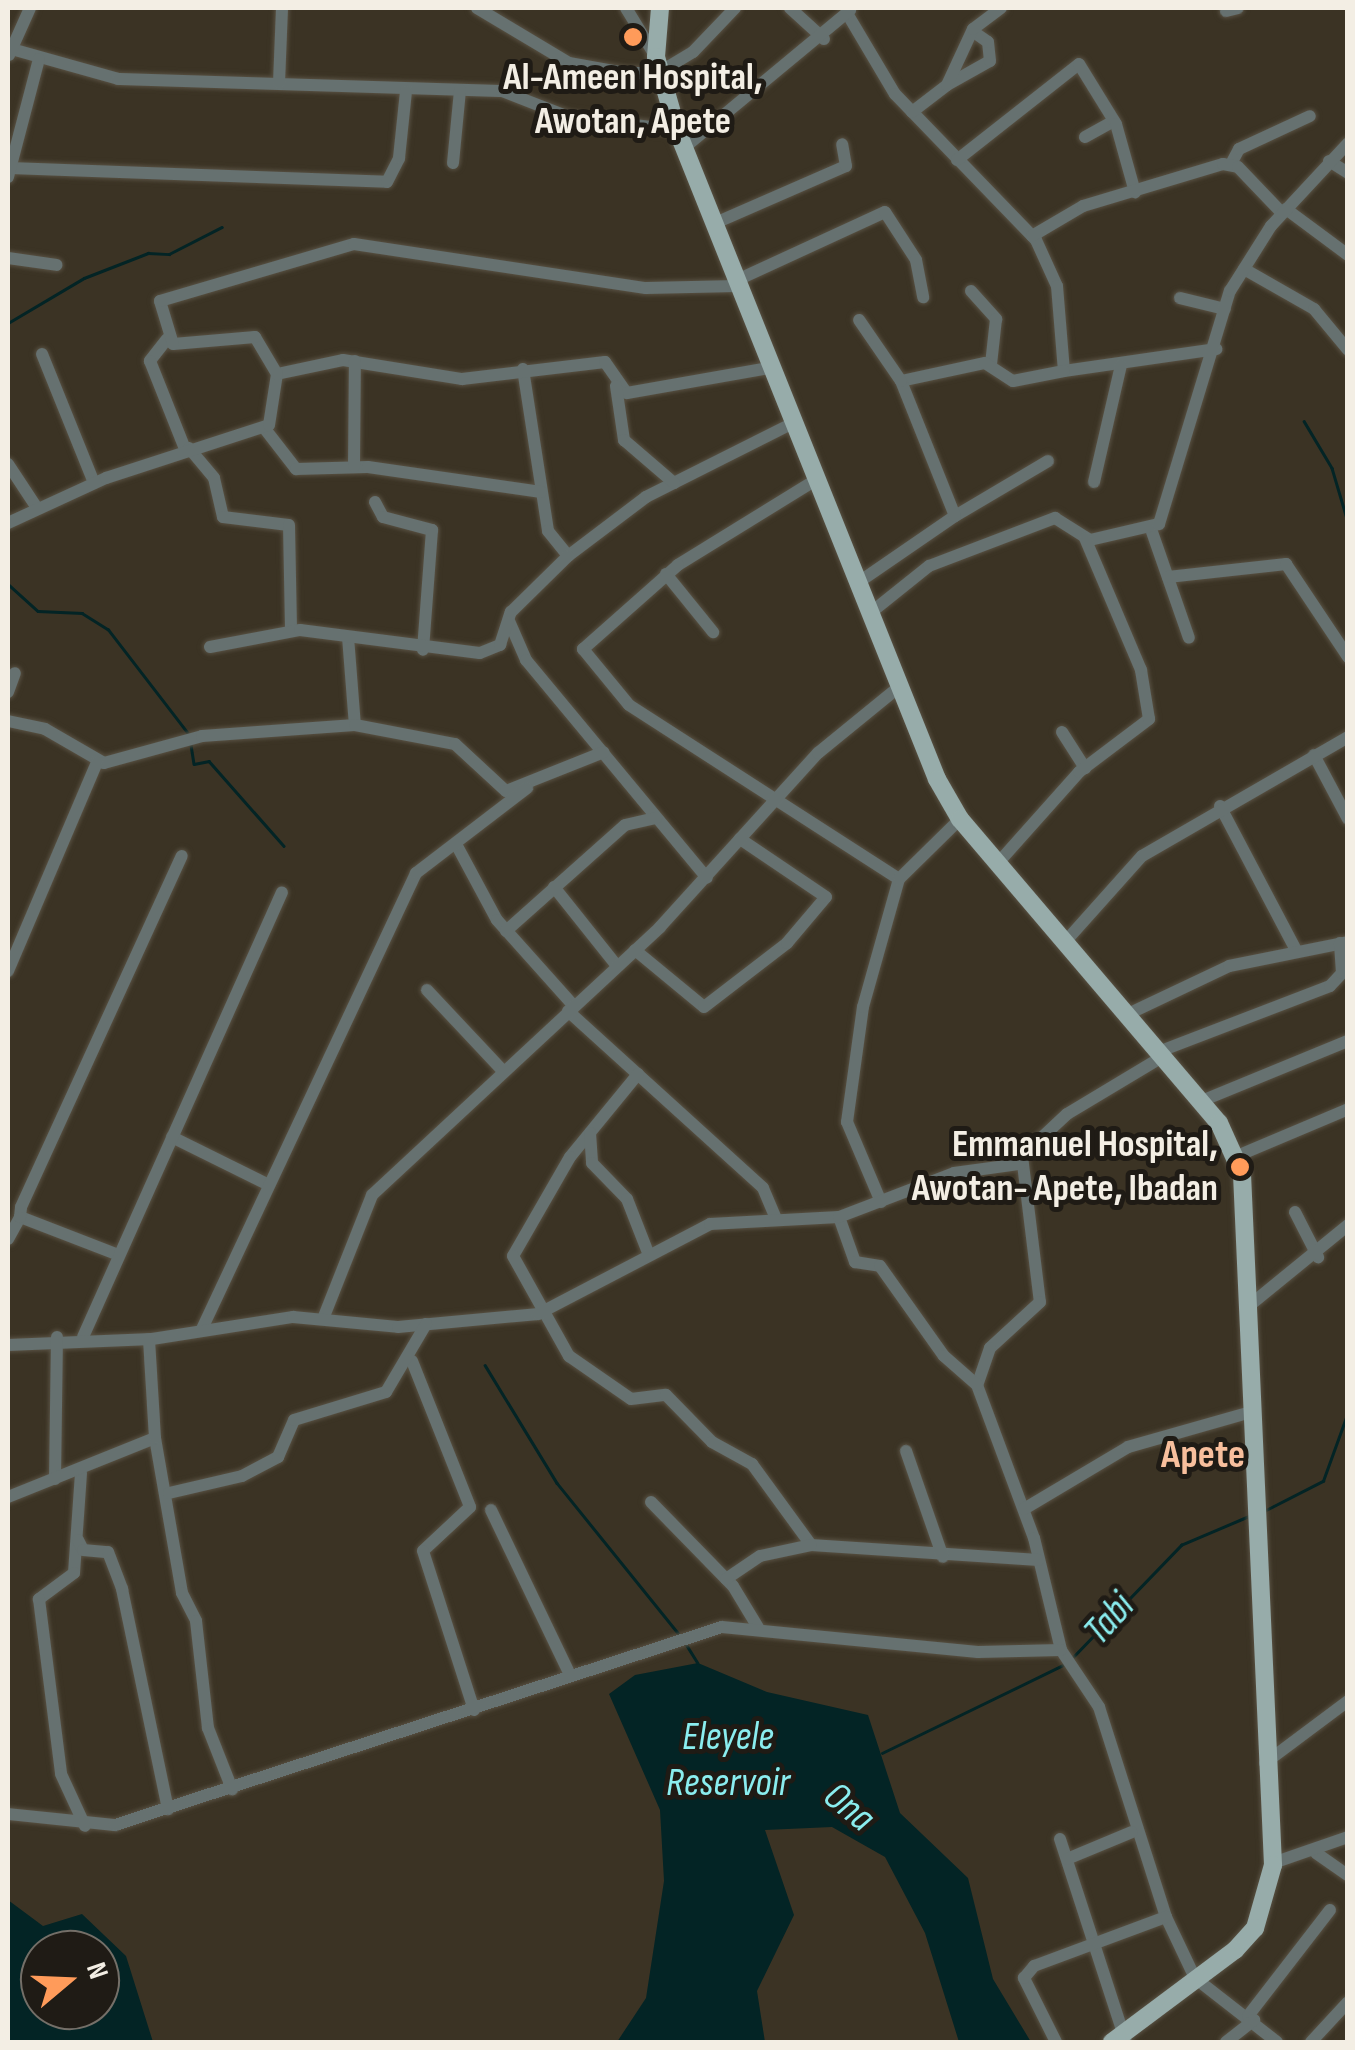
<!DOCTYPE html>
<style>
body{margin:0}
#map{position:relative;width:1355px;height:2050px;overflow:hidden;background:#3b3324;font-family:"Sofia Sans Condensed",sans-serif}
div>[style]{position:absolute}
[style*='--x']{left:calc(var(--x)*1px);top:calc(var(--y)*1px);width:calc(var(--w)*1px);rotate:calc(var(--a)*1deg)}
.water>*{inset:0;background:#032425}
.stream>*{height:2.5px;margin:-1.25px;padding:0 1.25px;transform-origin:1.25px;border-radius:1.25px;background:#032425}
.roads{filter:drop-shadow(0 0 2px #585143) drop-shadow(0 0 2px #585143)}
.minor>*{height:12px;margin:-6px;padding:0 6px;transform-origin:6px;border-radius:6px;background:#667170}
.major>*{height:18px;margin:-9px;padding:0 9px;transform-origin:9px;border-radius:9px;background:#97acaa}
.dots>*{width:28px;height:28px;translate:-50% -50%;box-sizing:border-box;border:5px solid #1f1b15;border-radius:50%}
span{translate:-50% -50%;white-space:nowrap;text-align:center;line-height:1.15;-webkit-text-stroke:10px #1f1b15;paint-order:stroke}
.poi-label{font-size:38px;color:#f3eee4;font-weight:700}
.right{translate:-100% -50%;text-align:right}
.neighbourhood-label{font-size:40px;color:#f8bf9d;font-weight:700}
.water-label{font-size:40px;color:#8aedef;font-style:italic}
.frame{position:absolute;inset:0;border:10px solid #f3eee4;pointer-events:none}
.north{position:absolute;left:20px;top:1930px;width:100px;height:100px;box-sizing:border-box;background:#1f1b15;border:2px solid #746f68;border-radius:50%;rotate:71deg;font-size:28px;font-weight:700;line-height:40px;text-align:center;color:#f3eee4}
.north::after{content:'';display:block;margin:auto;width:35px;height:45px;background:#ff9b5a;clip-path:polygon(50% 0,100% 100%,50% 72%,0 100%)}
</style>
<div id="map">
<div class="water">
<i style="clip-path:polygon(698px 1663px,767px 1692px,868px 1715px,900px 1813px,968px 1878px,993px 1979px,1031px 2042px,959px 2042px,925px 1933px,885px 1857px,832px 1827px,765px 1830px,794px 1915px,757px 1991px,765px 2042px,617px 2042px,646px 1998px,664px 1881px,660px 1810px,609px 1694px,635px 1675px)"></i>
<i style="clip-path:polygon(evenodd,8px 1900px,43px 1926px,82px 1914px,126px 1956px,153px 2042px,8px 2042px,8px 1900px,40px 1950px,100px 1950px,100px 2010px,40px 2010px,40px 1950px)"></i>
</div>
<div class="stream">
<i style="--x:8;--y:323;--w:88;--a:-30.6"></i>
<i style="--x:84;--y:278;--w:69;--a:-21.3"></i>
<i style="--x:148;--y:253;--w:21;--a:3"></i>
<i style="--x:169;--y:254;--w:59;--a:-27"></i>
<i style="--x:1304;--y:421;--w:55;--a:59.2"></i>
<i style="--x:1332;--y:468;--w:56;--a:73.5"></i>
<i style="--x:8;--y:584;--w:40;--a:42"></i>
<i style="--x:38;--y:611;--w:44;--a:2.6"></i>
<i style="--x:82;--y:613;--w:31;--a:32"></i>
<i style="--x:108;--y:629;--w:131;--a:52.4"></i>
<i style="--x:191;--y:745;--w:19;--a:81"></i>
<i style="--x:194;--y:764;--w:15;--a:-11"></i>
<i style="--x:209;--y:761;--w:113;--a:48.6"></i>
<i style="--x:485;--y:1365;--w:138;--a:58.6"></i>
<i style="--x:557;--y:1483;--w:194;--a:51.1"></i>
<i style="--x:1266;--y:1510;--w:64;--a:-27"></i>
<i style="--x:1323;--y:1481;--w:73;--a:-70.1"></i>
<i style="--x:686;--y:1644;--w:22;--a:58"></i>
<i style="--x:1073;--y:1657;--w:156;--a:-46"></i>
<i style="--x:1181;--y:1545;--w:74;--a:-23.1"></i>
<i style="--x:882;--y:1753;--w:201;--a:-25.9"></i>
</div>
<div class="roads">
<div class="minor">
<i style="--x:477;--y:8;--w:107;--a:30.9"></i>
<i style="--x:569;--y:63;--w:58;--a:10"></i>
<i style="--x:626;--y:73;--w:32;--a:0"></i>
<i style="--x:658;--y:73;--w:41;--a:-31"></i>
<i style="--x:693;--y:52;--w:61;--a:-46.3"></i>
<i style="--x:626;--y:8;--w:57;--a:58.5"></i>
<i style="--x:790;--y:8;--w:46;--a:42.4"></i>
<i style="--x:1226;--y:11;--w:12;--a:-14"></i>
<i style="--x:848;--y:15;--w:92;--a:59.3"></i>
<i style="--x:895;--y:94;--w:203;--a:46"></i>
<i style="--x:1036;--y:240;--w:51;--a:65.5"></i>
<i style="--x:1057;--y:286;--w:85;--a:85.3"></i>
<i style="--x:1064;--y:371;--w:154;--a:-8.2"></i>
<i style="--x:8;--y:48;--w:114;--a:15.7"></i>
<i style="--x:118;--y:79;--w:384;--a:1.8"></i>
<i style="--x:502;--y:91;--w:72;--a:21.2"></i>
<i style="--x:569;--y:117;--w:109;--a:6.9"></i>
<i style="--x:9;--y:55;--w:51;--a:-65.9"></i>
<i style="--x:279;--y:83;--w:75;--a:-87.7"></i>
<i style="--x:947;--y:85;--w:49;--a:-29.2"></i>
<i style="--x:990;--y:61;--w:19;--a:-96"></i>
<i style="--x:988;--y:42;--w:19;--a:-145"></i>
<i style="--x:912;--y:112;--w:44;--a:-37.6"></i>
<i style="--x:947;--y:85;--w:62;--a:-65.1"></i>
<i style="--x:973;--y:29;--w:35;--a:-37"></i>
<i style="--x:1085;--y:137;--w:33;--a:-29"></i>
<i style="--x:684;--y:148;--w:216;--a:-39.7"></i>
<i style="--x:957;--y:160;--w:155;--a:-38.2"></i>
<i style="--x:1079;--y:64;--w:70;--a:58.3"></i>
<i style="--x:1116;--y:124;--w:71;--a:74.4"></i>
<i style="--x:1329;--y:161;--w:22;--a:32"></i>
<i style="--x:453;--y:163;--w:73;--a:-84.5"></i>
<i style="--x:1231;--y:164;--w:17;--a:-62"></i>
<i style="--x:1239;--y:149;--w:78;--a:-24.9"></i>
<i style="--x:10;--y:168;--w:377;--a:2.1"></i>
<i style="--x:387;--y:182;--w:27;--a:-63"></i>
<i style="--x:399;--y:158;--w:67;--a:-84"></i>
<i style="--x:8;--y:177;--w:122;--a:-75.3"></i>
<i style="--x:1286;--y:209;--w:77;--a:36.6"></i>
<i style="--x:713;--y:224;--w:145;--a:-23.6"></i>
<i style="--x:846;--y:166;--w:22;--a:-100"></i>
<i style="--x:1032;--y:236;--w:59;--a:-30.5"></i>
<i style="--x:1083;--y:206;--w:146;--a:-16.7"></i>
<i style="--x:1223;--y:164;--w:15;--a:11"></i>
<i style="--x:1238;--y:167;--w:64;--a:46.3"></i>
<i style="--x:8;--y:258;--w:49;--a:8.1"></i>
<i style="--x:1244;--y:269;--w:81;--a:29.7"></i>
<i style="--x:1314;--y:309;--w:53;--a:50.3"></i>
<i style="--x:735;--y:281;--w:165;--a:-24.7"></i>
<i style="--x:885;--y:212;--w:57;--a:57.1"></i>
<i style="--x:916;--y:260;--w:38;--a:79"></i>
<i style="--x:971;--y:291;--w:38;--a:48"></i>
<i style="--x:996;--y:319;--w:45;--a:96.3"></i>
<i style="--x:1180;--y:298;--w:46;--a:13.7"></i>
<i style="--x:167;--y:339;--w:28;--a:128"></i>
<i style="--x:150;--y:361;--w:95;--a:68.3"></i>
<i style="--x:42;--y:354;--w:139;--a:68"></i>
<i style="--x:523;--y:369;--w:164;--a:81.2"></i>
<i style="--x:548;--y:531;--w:32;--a:51"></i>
<i style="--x:568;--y:556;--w:98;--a:-37.1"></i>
<i style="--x:646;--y:497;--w:162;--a:-26.7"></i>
<i style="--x:277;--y:374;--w:67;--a:-12"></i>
<i style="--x:343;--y:360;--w:121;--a:9.1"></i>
<i style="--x:462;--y:379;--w:144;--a:-6.8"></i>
<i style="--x:605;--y:362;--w:38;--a:55"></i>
<i style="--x:627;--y:393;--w:144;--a:-10"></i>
<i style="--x:901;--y:381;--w:86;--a:-12.1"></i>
<i style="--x:985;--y:363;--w:33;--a:33"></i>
<i style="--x:1013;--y:381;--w:52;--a:-11.1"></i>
<i style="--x:616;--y:386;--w:55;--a:81.6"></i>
<i style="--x:624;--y:440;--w:66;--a:40.7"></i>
<i style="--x:265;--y:429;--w:51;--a:52.2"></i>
<i style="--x:296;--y:469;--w:72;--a:-1.6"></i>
<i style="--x:368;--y:467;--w:175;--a:8.2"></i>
<i style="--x:189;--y:448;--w:39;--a:50"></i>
<i style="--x:214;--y:478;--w:40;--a:77"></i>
<i style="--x:223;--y:517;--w:66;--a:6.9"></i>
<i style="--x:289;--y:525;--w:105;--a:88.9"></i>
<i style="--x:8;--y:464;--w:53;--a:56.6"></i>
<i style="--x:354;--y:466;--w:105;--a:-89.5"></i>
<i style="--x:814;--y:481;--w:160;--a:148.3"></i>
<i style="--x:678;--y:565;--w:127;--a:138.5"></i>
<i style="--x:583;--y:649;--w:72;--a:50.6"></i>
<i style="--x:629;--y:705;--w:321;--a:32.8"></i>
<i style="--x:1094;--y:482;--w:120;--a:-77"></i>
<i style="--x:375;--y:502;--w:17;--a:62"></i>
<i style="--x:383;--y:517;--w:51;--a:14.9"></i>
<i style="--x:432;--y:530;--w:120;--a:94.3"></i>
<i style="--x:955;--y:516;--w:108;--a:-30.6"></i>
<i style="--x:8;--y:523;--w:108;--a:-24.7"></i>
<i style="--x:106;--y:478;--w:171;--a:-18"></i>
<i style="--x:269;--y:425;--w:52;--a:-81.1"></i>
<i style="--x:277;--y:374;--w:43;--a:-120.7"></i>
<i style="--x:255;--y:337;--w:82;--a:175.1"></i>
<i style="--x:173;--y:344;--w:45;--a:-106.8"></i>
<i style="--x:160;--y:301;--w:202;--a:-16.4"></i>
<i style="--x:354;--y:244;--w:295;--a:8.6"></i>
<i style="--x:646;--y:288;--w:91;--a:-1.3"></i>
<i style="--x:1151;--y:529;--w:115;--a:70.8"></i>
<i style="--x:666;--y:574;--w:75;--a:51"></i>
<i style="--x:1168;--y:577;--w:119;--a:-6.3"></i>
<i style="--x:1286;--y:564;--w:112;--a:56.3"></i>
<i style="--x:856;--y:584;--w:120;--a:-34.5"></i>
<i style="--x:955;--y:516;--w:145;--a:-111.8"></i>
<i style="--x:901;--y:381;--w:74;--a:-124.5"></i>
<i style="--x:869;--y:614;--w:77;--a:-38.7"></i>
<i style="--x:929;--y:566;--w:135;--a:-20.9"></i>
<i style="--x:1055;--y:518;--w:41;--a:32.2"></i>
<i style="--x:1090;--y:540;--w:71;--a:-13.1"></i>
<i style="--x:1159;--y:524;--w:244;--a:-73.1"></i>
<i style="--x:1230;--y:291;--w:77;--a:-57.8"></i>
<i style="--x:1271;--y:226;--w:113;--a:-47.1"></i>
<i style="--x:509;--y:621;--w:43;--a:66.4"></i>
<i style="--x:526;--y:660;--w:283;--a:50.3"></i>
<i style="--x:348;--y:637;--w:88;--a:85.5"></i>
<i style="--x:210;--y:647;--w:92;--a:-10.7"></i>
<i style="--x:300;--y:630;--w:181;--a:7.3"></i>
<i style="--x:480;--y:653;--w:22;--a:-22"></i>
<i style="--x:500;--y:645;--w:35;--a:-72"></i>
<i style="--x:511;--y:612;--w:80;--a:-44.5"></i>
<i style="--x:8;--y:692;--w:20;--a:-70"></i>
<i style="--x:8;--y:721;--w:38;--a:12"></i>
<i style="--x:45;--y:729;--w:68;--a:30"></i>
<i style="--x:104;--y:763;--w:102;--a:-15.4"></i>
<i style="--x:202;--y:736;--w:153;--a:-4.1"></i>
<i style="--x:355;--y:725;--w:102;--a:10.8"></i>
<i style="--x:455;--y:744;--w:69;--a:42.7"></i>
<i style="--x:506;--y:791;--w:105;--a:-21.7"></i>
<i style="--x:1062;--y:732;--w:43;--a:57.4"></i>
<i style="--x:1314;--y:755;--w:72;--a:62"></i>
<i style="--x:1220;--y:806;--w:161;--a:62.2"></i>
<i style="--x:456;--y:844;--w:86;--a:61.7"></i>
<i style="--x:497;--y:920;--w:115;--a:48.2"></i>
<i style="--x:998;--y:863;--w:122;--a:-48.3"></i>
<i style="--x:1079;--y:772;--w:88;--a:-37.1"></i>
<i style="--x:1149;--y:719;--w:50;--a:-99.3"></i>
<i style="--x:1141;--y:670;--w:143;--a:-113"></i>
<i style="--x:554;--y:887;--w:101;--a:51.4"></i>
<i style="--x:506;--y:931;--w:159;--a:-41.7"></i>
<i style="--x:625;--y:825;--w:32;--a:-13"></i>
<i style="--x:1065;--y:942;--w:115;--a:-48.2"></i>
<i style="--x:1142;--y:856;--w:238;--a:-30"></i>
<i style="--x:635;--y:950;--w:89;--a:39.6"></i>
<i style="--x:704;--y:1007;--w:105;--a:-37.6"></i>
<i style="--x:787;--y:943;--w:60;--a:-49.7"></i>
<i style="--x:826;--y:897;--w:104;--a:-146"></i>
<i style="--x:8;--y:971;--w:227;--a:-66.9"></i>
<i style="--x:427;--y:990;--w:110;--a:46.8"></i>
<i style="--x:568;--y:1011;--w:263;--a:42.2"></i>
<i style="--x:763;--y:1188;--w:34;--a:67"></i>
<i style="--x:1126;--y:1015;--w:114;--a:-25.4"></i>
<i style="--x:1229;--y:966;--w:121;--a:-11.4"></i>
<i style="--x:1158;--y:1052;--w:184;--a:-21"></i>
<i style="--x:1330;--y:986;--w:18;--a:-47"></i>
<i style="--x:1342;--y:973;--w:30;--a:-94"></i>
<i style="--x:1162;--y:1057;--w:111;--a:149"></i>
<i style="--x:1067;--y:1114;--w:62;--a:137"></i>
<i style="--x:1022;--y:1156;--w:147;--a:83"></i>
<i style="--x:1040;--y:1302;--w:68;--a:137.4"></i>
<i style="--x:990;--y:1348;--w:39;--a:109"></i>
<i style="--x:977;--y:1385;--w:163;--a:69.6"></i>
<i style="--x:1034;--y:1538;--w:115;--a:76.4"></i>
<i style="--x:1061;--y:1650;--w:69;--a:56.3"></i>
<i style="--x:1099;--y:1707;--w:220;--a:72.3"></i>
<i style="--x:1166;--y:1917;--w:68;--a:64.6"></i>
<i style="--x:1195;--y:1978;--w:104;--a:38"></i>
<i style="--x:638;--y:1074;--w:107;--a:129.3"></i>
<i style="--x:570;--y:1157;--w:114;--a:119.9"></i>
<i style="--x:513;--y:1256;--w:115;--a:60.8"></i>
<i style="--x:569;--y:1356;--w:75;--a:34.7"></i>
<i style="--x:631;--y:1399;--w:35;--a:-7"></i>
<i style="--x:666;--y:1395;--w:66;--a:45.6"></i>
<i style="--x:712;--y:1442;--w:46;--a:28.8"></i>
<i style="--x:752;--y:1464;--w:100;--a:53.9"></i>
<i style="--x:811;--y:1545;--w:228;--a:3.8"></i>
<i style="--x:1199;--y:1102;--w:161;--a:-22.3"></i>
<i style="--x:590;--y:1133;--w:30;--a:86"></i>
<i style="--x:592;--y:1163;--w:50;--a:45.8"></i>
<i style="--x:627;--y:1199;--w:55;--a:68.6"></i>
<i style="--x:172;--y:1137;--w:108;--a:26.3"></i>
<i style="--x:1237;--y:1156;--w:121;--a:-22.9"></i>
<i style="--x:881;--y:1202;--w:87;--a:-113"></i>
<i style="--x:847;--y:1122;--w:116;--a:-82.1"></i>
<i style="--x:863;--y:1007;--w:133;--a:-74.3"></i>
<i style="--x:899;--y:879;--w:86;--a:-44.5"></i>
<i style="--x:1295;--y:1212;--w:51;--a:62.9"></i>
<i style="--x:839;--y:1217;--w:48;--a:70.4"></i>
<i style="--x:855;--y:1262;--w:25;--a:9"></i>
<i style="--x:880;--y:1266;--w:110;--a:54.6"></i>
<i style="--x:944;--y:1356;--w:44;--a:41.3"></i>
<i style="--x:8;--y:1239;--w:25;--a:-61"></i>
<i style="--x:116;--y:1254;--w:103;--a:-158.9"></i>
<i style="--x:20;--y:1217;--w:10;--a:-84"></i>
<i style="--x:21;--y:1207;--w:386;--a:-65.4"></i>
<i style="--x:1250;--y:1305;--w:127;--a:-39.2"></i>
<i style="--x:323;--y:1319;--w:133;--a:-68.4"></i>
<i style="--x:372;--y:1195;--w:393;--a:-42.9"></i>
<i style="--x:660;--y:927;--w:235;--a:-47.8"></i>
<i style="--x:818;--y:753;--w:104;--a:-39.2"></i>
<i style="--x:201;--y:1331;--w:506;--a:-64.85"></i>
<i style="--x:416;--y:873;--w:140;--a:-37.4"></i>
<i style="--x:83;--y:1337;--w:487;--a:-65.9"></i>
<i style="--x:8;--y:1345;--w:144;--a:-2.4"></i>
<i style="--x:152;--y:1339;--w:143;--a:-8.9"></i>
<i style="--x:293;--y:1317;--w:105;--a:5.4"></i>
<i style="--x:398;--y:1327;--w:141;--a:-5.3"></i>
<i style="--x:538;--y:1314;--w:194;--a:-27.6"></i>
<i style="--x:710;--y:1224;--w:129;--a:-3.1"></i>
<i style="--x:839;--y:1217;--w:123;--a:-20.9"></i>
<i style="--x:954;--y:1173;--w:67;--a:-7.8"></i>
<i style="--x:412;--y:1361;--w:157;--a:68.3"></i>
<i style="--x:470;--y:1507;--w:64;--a:136.9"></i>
<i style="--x:423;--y:1551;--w:167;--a:72.2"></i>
<i style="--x:155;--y:1438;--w:157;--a:80.1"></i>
<i style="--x:182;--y:1593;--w:31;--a:63"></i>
<i style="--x:196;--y:1621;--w:108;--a:83.6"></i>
<i style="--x:208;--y:1728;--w:66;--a:68.5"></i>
<i style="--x:906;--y:1451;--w:112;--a:70.8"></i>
<i style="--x:81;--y:1473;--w:100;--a:94"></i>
<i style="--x:74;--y:1573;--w:44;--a:143.4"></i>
<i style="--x:39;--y:1599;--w:176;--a:82.8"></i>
<i style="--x:61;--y:1774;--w:57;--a:65.2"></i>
<i style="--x:55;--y:1479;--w:142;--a:-89.2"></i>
<i style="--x:169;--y:1493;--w:75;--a:-13.1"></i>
<i style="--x:242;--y:1476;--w:41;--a:-27.8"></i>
<i style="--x:278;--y:1457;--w:40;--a:-66.6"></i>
<i style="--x:294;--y:1420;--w:96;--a:-16.9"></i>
<i style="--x:386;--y:1392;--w:79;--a:-59.5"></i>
<i style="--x:8;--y:1497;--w:158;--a:-21.9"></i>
<i style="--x:155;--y:1438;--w:99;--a:-93.5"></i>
<i style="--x:651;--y:1502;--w:117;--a:45.7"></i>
<i style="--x:733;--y:1586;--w:50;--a:58.8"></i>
<i style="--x:1024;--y:1509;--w:121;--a:-30.8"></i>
<i style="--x:1128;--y:1447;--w:131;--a:-15.9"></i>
<i style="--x:491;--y:1510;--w:178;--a:64.4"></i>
<i style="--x:78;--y:1540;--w:11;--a:63"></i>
<i style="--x:83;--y:1550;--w:25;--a:5"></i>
<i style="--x:108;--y:1552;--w:40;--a:69"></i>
<i style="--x:122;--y:1589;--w:225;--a:78.2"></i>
<i style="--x:726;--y:1579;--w:41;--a:-34.1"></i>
<i style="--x:760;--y:1556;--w:52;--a:-12.2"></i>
<i style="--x:1265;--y:1763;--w:104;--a:-36.8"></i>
<i style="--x:8;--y:1814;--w:108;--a:5.9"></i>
<i style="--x:115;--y:1825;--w:638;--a:-18.07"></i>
<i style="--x:722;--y:1627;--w:257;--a:5.6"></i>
<i style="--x:978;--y:1652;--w:83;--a:-1.4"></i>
<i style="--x:1060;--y:1839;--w:213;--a:72"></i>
<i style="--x:1316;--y:1853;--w:39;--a:35"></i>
<i style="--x:1067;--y:1859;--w:70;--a:-22.6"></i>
<i style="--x:1273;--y:1863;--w:79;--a:-19.1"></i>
<i style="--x:1248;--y:2016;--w:134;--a:-52.3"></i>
<i style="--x:1056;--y:2042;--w:72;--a:-116.6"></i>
<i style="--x:1024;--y:1978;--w:16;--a:-50"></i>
<i style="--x:1034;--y:1966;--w:141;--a:-20.4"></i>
<i style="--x:1226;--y:2042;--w:36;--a:-38"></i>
<i style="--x:1311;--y:2042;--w:54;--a:-47.2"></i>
</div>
<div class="major">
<i style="--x:660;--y:8;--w:49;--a:94.7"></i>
<i style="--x:656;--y:57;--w:76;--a:74"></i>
<i style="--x:677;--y:130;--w:699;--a:68.17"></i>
<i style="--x:937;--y:779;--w:46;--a:60.1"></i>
<i style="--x:960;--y:819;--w:399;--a:49.6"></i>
<i style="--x:1219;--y:1123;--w:56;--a:65.7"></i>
<i style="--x:1242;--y:1174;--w:692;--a:87.43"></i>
<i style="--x:1273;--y:1865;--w:66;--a:105.9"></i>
<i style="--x:1255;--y:1928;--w:30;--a:132"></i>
<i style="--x:1235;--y:1950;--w:154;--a:143.2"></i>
</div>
</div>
<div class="dots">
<i style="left:633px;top:37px;background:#ff9b5a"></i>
<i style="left:1240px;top:1167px;background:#ff9b5a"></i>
</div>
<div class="poi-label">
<span style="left:633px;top:100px">Al-Ameen Hospital,<br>Awotan, Apete</span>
<span class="right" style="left:1218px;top:1167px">Emmanuel Hospital,<br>Awotan- Apete, Ibadan</span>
</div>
<div class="neighbourhood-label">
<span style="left:1203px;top:1455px">Apete</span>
</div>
<div class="water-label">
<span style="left:1109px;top:1619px;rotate:-48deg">Tabi</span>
<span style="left:728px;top:1760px">Eleyele<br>Reservoir</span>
<span style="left:849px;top:1807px;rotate:40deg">Ona</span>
</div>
<div class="frame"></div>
<div class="north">N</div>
</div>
